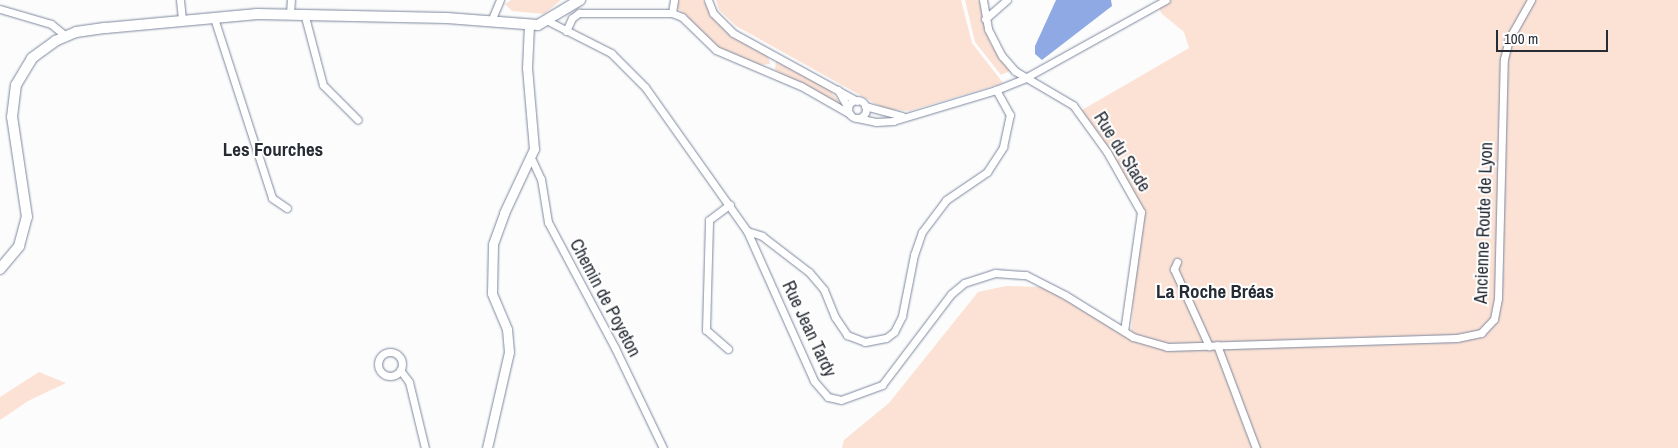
<!DOCTYPE html>
<meta charset="utf-8">
<style>
body{margin:0}
#map{position:relative;width:1678px;height:448px;overflow:hidden;background:#fcfcfc;font-family:"Archivo Narrow",sans-serif}
div>[style]{position:absolute}
[style*='--x']{left:calc(var(--x)*1px);top:calc(var(--y)*1px);width:calc(var(--w)*1px);rotate:calc(var(--a)*1deg)}
.green>*{inset:0;background:#fce2d5}
.water>*{inset:0;background:#8fa9e4}
.roads{filter:drop-shadow(0 0 1px #7d879e) drop-shadow(0 0 1px #7d879e)}
.minor>*{height:7px;margin:-3.5px;padding:0 3.5px;transform-origin:3.5px;border-radius:3.5px;background:#fff}
.minor>.ring{margin:-3.5px;padding:0;box-sizing:content-box;background:none;border:7px solid #fff;border-radius:50%}
.tertiary>*{height:9px;margin:-4.5px;padding:0 4.5px;transform-origin:4.5px;border-radius:4.5px;background:#fff}
.secondary>*{height:10px;margin:-5px;padding:0 5px;transform-origin:5px;border-radius:5px;background:#fff}
span{translate:-50% -50%;white-space:nowrap;text-align:center;line-height:1.15;-webkit-text-stroke:4px #fff;paint-order:stroke}
.street-label{font-size:18px;color:#262b34}
.neighbourhood-label{font-size:19px;color:#262b34;font-weight:700}
.scale{position:absolute;left:1496px;top:30px;width:112px;height:22px;box-sizing:border-box;border:2px solid #262b34;border-top:0;padding-left:6px;font-size:15px;line-height:18px;white-space:nowrap;color:#262b34;-webkit-text-stroke:4px #fff;paint-order:stroke}
</style>
<div id="map">
<div class="green">
<i style="clip-path:polygon(511px 0,561px 0,544px 14px,512px 11px,505px 4px)"></i>
<i style="clip-path:polygon(676px 0,703px 0,717px 23px,768px 56px,770px 64px,760px 65px,720px 49px,676px 7px)"></i>
<i style="clip-path:polygon(716px 0,961px 0,972px 43px,1003px 83px,909px 111px,885px 109px,736px 26px,719px 10px)"></i>
<i style="clip-path:polygon(965px 0,979px 0,990px 43px,1010px 71px,1001px 75px,975px 42px)"></i>
<i style="clip-path:polygon(1157px 0,1678px 0,1678px 448px,842px 448px,844px 440px,889px 403px,978px 292px,1006px 286px,1043px 287px,1131px 336px,1135px 268px,1144px 212px,1082px 110px,1189px 48px,1184px 32px,1161px 13px)"></i>
<i style="clip-path:polygon(776px 61px,830px 90px,843px 107px,775px 70px)"></i>
<i style="clip-path:polygon(39px 372px,66px 383px,28px 401px,0 420px,0 397px)"></i>
</div>
<div class="water">
<i style="clip-path:polygon(1056px 0,1111px 0,1112px 6px,1042px 60px,1035px 54px,1035px 46px)"></i>
</div>
<div class="roads">
<div class="minor">
<i style="--x:180;--y:0;--w:20;--a:84"></i>
<i style="--x:708;--y:0;--w:14;--a:69"></i>
<i style="--x:713;--y:13;--w:28;--a:45"></i>
<i style="--x:733;--y:33;--w:141;--a:28.7"></i>
<i style="--x:983;--y:0;--w:29;--a:80"></i>
<i style="--x:988;--y:29;--w:30;--a:63"></i>
<i style="--x:1002;--y:56;--w:20;--a:49"></i>
<i style="--x:1015;--y:71;--w:67;--a:30.4"></i>
<i style="--x:1073;--y:105;--w:58;--a:54.1"></i>
<i style="--x:1107;--y:152;--w:69;--a:60.5"></i>
<i style="--x:1141;--y:212;--w:120;--a:98.1"></i>
<i style="--x:0;--y:9;--w:53;--a:16.4"></i>
<i style="--x:51;--y:24;--w:19;--a:39"></i>
<i style="--x:290;--y:13;--w:13;--a:-86"></i>
<i style="--x:304;--y:13;--w:74;--a:75.2"></i>
<i style="--x:323;--y:85;--w:49;--a:45"></i>
<i style="--x:672;--y:13;--w:11;--a:22"></i>
<i style="--x:682;--y:17;--w:47;--a:44.1"></i>
<i style="--x:716;--y:50;--w:92;--a:23"></i>
<i style="--x:801;--y:86;--w:56;--a:29.7"></i>
<i style="--x:214;--y:18;--w:189;--a:72.1"></i>
<i style="--x:272;--y:198;--w:18;--a:34"></i>
<i style="--x:985;--y:19;--w:29;--a:-41"></i>
<i style="--x:491;--y:21;--w:23;--a:-67"></i>
<i style="--x:548;--y:21;--w:71;--a:26.9"></i>
<i style="--x:611;--y:53;--w:48;--a:45"></i>
<i style="--x:645;--y:87;--w:176;--a:54.7"></i>
<i style="--x:747;--y:231;--w:164;--a:65.9"></i>
<i style="--x:814;--y:381;--w:21;--a:49"></i>
<i style="--x:828;--y:397;--w:13;--a:13"></i>
<i style="--x:841;--y:400;--w:44;--a:-20.1"></i>
<i style="--x:882;--y:385;--w:114;--a:-52.8"></i>
<i style="--x:951;--y:294;--w:17;--a:-40"></i>
<i style="--x:964;--y:283;--w:33;--a:-18"></i>
<i style="--x:995;--y:273;--w:31;--a:4"></i>
<i style="--x:1026;--y:275;--w:44;--a:27.1"></i>
<i style="--x:1065;--y:295;--w:80;--a:31.7"></i>
<i style="--x:1133;--y:337;--w:35;--a:16"></i>
<i style="--x:1167;--y:347;--w:290;--a:-1.8"></i>
<i style="--x:1457;--y:338;--w:25;--a:-12"></i>
<i style="--x:1481;--y:333;--w:19;--a:-47"></i>
<i style="--x:1494;--y:319;--w:21;--a:-79"></i>
<i style="--x:1498;--y:298;--w:239;--a:-88.6"></i>
<i style="--x:1504;--y:59;--w:21;--a:-76"></i>
<i style="--x:1509;--y:39;--w:45;--a:-60.6"></i>
<i style="--x:566;--y:31;--w:14;--a:-65"></i>
<i style="--x:572;--y:18;--w:9;--a:-36"></i>
<i style="--x:579;--y:13;--w:93;--a:0"></i>
<i style="--x:672;--y:13;--w:13;--a:-81"></i>
<i style="--x:838;--y:90;--w:21;--a:61"></i>
<i class="ring" style="left:848px;top:100px;width:11px;height:11px"></i>
<i style="--x:865;--y:106;--w:38;--a:15"></i>
<i style="--x:857;--y:118;--w:19;--a:12"></i>
<i style="--x:876;--y:122;--w:17;--a:-3"></i>
<i style="--x:893;--y:121;--w:108;--a:-16.8"></i>
<i style="--x:996;--y:90;--w:31;--a:-22"></i>
<i style="--x:1025;--y:78;--w:161;--a:-29"></i>
<i style="--x:532;--y:160;--w:21;--a:65"></i>
<i style="--x:541;--y:179;--w:44;--a:80.8"></i>
<i style="--x:548;--y:222;--w:143;--a:62"></i>
<i style="--x:615;--y:348;--w:111;--a:64.4"></i>
<i style="--x:747;--y:231;--w:16;--a:18"></i>
<i style="--x:762;--y:236;--w:59;--a:37.5"></i>
<i style="--x:809;--y:272;--w:23;--a:50"></i>
<i style="--x:824;--y:290;--w:29;--a:68"></i>
<i style="--x:835;--y:317;--w:22;--a:56"></i>
<i style="--x:847;--y:335;--w:19;--a:21"></i>
<i style="--x:865;--y:342;--w:21;--a:-11"></i>
<i style="--x:886;--y:338;--w:10;--a:-37"></i>
<i style="--x:894;--y:332;--w:18;--a:-63"></i>
<i style="--x:902;--y:316;--w:62;--a:-78.9"></i>
<i style="--x:914;--y:255;--w:24;--a:-71"></i>
<i style="--x:922;--y:232;--w:40;--a:-53"></i>
<i style="--x:946;--y:200;--w:50;--a:-34.3"></i>
<i style="--x:987;--y:172;--w:30;--a:-57"></i>
<i style="--x:1003;--y:147;--w:33;--a:-78"></i>
<i style="--x:1010;--y:115;--w:29;--a:-119"></i>
<i style="--x:1177;--y:262;--w:8;--a:113"></i>
<i style="--x:1174;--y:269;--w:85;--a:65.6"></i>
<i style="--x:1217;--y:345;--w:110;--a:69.3"></i>
<i style="--x:728;--y:349;--w:29;--a:-139"></i>
<i style="--x:706;--y:330;--w:110;--a:-88.4"></i>
<i style="--x:709;--y:220;--w:26;--a:-37"></i>
<i class="ring" style="left:378px;top:352px;width:17px;height:17px"></i>
<i style="--x:400;--y:370;--w:15;--a:53"></i>
<i style="--x:409;--y:382;--w:68;--a:76.4"></i>
</div>
<div class="tertiary">
<i style="--x:487;--y:448;--w:98;--a:-77.1"></i>
<i style="--x:509;--y:352;--w:23;--a:-95"></i>
<i style="--x:507;--y:329;--w:39;--a:-113"></i>
<i style="--x:492;--y:293;--w:49;--a:-88.8"></i>
<i style="--x:493;--y:244;--w:33;--a:-70"></i>
<i style="--x:504;--y:213;--w:71;--a:-64.9"></i>
<i style="--x:534;--y:149;--w:81;--a:-94.9"></i>
<i style="--x:527;--y:68;--w:43;--a:-87.3"></i>
</div>
<div class="secondary">
<i style="--x:0;--y:269;--w:30;--a:-50"></i>
<i style="--x:19;--y:246;--w:30;--a:-75"></i>
<i style="--x:27;--y:217;--w:101;--a:-98.5"></i>
<i style="--x:12;--y:117;--w:32;--a:-83"></i>
<i style="--x:16;--y:85;--w:31;--a:-59"></i>
<i style="--x:32;--y:58;--w:29;--a:-36"></i>
<i style="--x:55;--y:41;--w:23;--a:-23"></i>
<i style="--x:76;--y:32;--w:30;--a:-8"></i>
<i style="--x:106;--y:28;--w:152;--a:-5.3"></i>
<i style="--x:257;--y:14;--w:190;--a:1.2"></i>
<i style="--x:447;--y:18;--w:91;--a:4.4"></i>
<i style="--x:538;--y:25;--w:49;--a:-30.8"></i>
</div>
</div>
<div class="street-label">
<span style="left:1122px;top:152px;rotate:58deg">Rue du Stade</span>
<span style="left:1484px;top:223px;rotate:-88deg">Ancienne Route de Lyon</span>
<span style="left:605px;top:298px;rotate:62deg">Chemin de Poyeton</span>
<span style="left:809px;top:329px;rotate:65deg">Rue Jean Tardy</span>
</div>
<div class="neighbourhood-label">
<span style="left:273px;top:150px">Les Fourches</span>
<span style="left:1215px;top:292px">La Roche Bréas</span>
</div>
<div class="scale">100 m</div>
</div>
